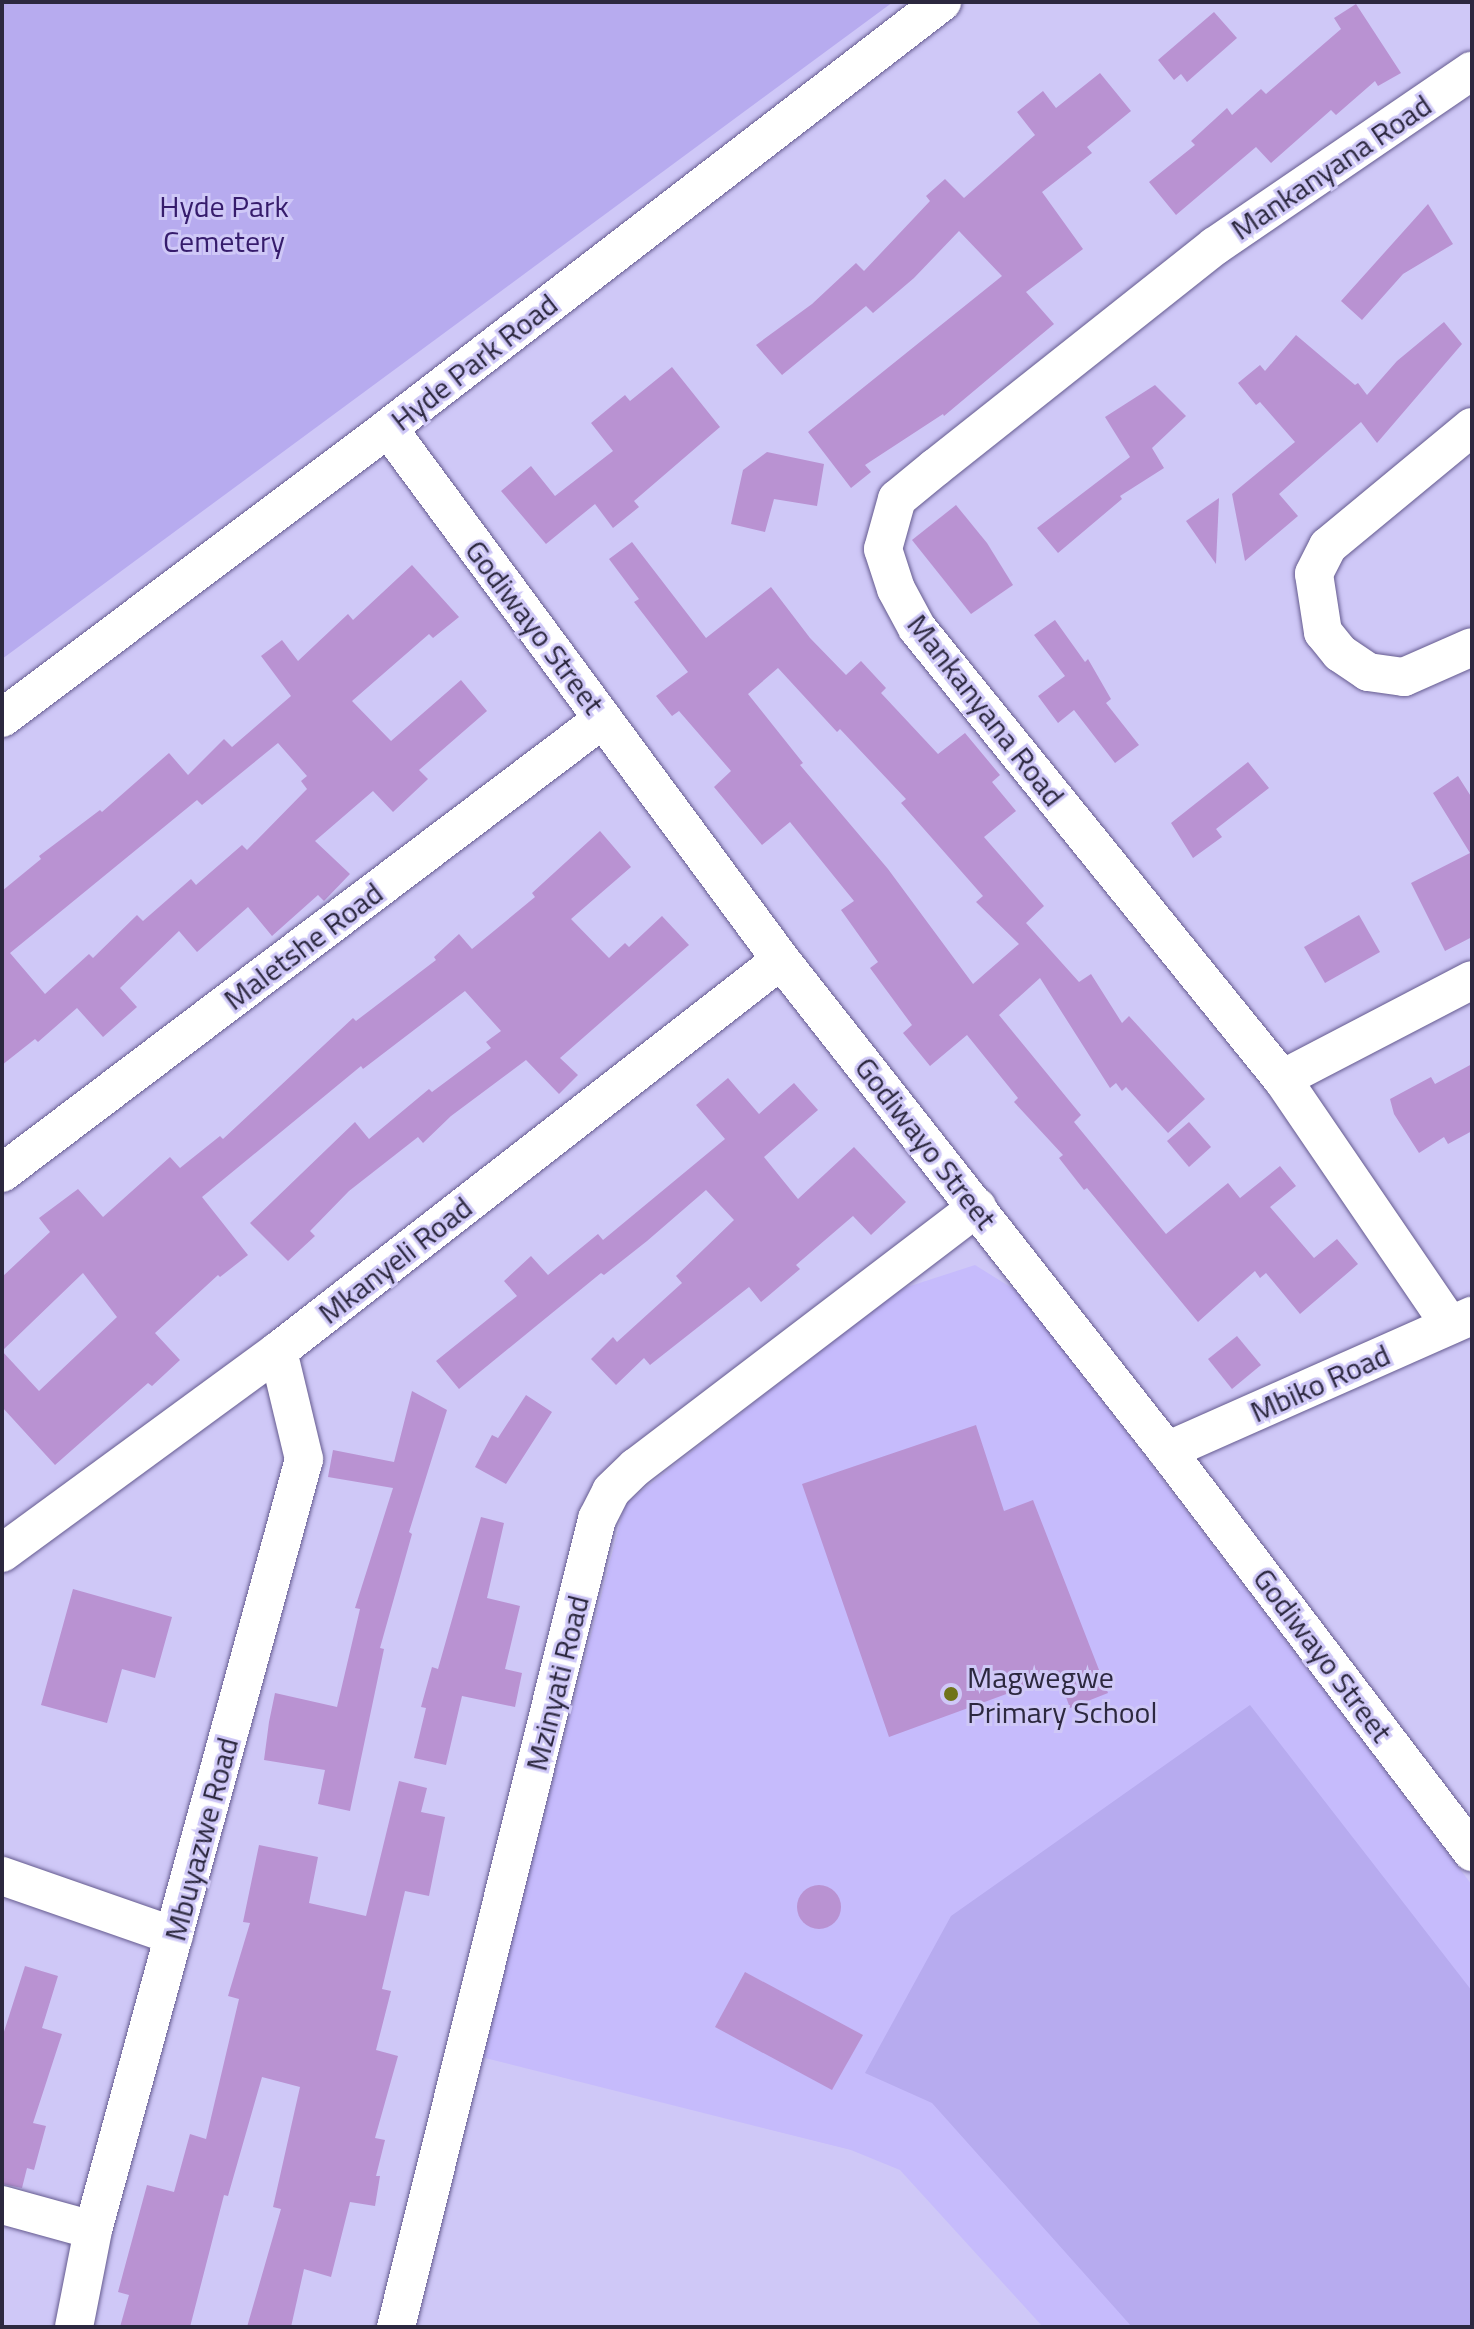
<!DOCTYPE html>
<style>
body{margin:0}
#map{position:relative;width:1474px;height:2329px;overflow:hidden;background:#cfc8f7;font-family:"Titillium Web",sans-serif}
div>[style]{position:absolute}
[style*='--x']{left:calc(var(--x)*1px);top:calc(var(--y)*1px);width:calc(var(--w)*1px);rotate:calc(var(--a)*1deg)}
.built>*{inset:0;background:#c6bbfc}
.green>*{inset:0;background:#b7abef}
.building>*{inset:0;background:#b992d2}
.round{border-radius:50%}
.roads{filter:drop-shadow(0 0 2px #655b8f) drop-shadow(0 0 2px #655b8f)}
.minor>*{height:38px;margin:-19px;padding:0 19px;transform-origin:19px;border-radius:19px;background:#fff}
.dots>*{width:22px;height:22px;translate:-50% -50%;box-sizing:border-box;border:4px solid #cfc8f7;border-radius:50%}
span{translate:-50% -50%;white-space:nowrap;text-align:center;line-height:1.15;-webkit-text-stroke:6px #cfc8f7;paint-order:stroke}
.street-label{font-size:30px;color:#2c283f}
.park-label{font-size:30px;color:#361c6c}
.poi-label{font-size:30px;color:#2c283f}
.left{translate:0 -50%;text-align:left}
.frame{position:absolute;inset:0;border:4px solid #2c283f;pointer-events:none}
</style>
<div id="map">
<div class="built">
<i style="clip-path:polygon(975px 1265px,1020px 1293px,1472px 1885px,1472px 2327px,1043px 2327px,900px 2170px,851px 2150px,481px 2057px,625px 1504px,898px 1290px)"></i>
</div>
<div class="green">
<i style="clip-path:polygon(2px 2px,893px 2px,2px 659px)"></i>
<i style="clip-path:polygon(1250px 1705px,1472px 1991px,1472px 2327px,1132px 2327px,932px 2103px,865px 2073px,951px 1916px)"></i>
</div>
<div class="building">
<i style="clip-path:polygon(1356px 4px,1401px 73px,1378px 86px,1375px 81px,1336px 115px,1331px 110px,1271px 163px,1256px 147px,1176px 215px,1149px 182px,1195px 145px,1191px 141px,1227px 108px,1232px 115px,1261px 89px,1266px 94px,1341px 29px,1334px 18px)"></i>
<i style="clip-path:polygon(1214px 12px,1237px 38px,1187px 82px,1181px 74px,1174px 80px,1158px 60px)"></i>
<i style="clip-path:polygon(1100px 73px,1131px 111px,1087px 147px,1092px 153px,1042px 192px,1083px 249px,1026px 292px,1054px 324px,944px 416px,943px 414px,865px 465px,871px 472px,851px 488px,808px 432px,1002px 276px,959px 231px,914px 278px,873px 313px,866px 306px,782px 375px,756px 345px,812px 304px,856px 263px,864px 271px,930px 201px,926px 196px,945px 179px,964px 198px,1035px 135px,1017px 112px,1043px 91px,1056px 108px)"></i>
<i style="clip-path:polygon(1428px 204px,1453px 244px,1403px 274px,1362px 320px,1341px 301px)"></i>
<i style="clip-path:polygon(1444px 322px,1462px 344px,1377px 443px,1361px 422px,1279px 494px,1298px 516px,1245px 561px,1232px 494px,1295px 442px,1260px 402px,1256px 405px,1238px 383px,1260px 365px,1265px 371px,1296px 335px,1355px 385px,1358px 383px,1367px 395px,1397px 361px)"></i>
<i style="clip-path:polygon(672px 367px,720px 427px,634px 501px,639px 507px,613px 528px,595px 504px,546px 544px,501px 491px,531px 466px,555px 496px,613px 451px,591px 423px,625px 395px,630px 401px)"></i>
<i style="clip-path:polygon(1155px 385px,1186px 416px,1152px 448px,1164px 468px,1120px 496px,1122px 499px,1058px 553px,1037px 528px,1130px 457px,1105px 417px)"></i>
<i style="clip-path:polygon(767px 452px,824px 464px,817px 506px,774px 499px,765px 532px,731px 524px,743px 470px)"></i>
<i style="clip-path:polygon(1219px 498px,1216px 564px,1186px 521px)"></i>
<i style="clip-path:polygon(956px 505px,987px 543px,1013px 585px,971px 614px,912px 540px)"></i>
<i style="clip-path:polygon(evenodd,632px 542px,706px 638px,771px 587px,810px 638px,846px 675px,861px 661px,886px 688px,881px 693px,938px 754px,965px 733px,1000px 775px,992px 782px,1016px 811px,984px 837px,1044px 906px,1026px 923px,1079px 982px,1091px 974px,1122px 1023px,1129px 1016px,1205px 1099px,1168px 1133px,1126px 1087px,1122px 1091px,1116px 1083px,1110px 1088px,1040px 978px,999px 1015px,1081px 1115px,1074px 1122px,1166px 1234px,1228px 1183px,1240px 1198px,1280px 1166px,1296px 1186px,1270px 1207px,1314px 1258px,1337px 1239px,1358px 1264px,1300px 1314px,1266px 1273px,1260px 1278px,1255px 1271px,1198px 1322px,1087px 1188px,1084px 1190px,1059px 1158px,1063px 1155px,1014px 1102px,1018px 1098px,967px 1035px,930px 1066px,903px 1033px,912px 1025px,870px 968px,878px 962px,841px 910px,854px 901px,790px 822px,762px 845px,714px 787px,731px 771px,679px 711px,672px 716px,656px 696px,688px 672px,634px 602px,639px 599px,609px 559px,632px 542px,778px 668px,837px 732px,840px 729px,906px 799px,901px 803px,983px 896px,976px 902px,1019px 944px,973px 984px,888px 869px,800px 765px,803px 763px,748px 694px,778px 668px)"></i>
<i style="clip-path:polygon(evenodd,412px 565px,459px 617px,433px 638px,429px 634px,352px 701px,391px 741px,461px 680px,487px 711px,419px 770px,428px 779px,393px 812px,373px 791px,315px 841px,350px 874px,324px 901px,318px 895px,272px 936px,248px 907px,197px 952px,179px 931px,120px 988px,137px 1007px,103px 1037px,77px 1008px,38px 1042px,35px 1039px,2px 1065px,2px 891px,41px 859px,39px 856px,100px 810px,102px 812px,169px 753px,188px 775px,224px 739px,232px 747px,291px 696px,261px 656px,282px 640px,298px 661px,348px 614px,353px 620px,412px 565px,278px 743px,307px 776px,301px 781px,307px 789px,247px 850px,242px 845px,196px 885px,191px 879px,143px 921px,137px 915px,93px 958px,89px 954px,45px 994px,10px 953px,197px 800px,202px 805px,278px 743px)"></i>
<i style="clip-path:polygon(1055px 620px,1085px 662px,1088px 659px,1111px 699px,1106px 703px,1139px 745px,1115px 763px,1074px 710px,1058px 723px,1038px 696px,1065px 676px,1034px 635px)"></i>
<i style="clip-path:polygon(1248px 762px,1269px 788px,1216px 829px,1222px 837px,1193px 858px,1171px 823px)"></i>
<i style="clip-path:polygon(1458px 776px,1472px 798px,1472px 937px,1445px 951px,1411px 883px,1470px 853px,1433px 793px)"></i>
<i style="clip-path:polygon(evenodd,600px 831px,631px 867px,571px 919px,609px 958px,625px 943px,629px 947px,662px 916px,689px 945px,560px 1058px,578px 1075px,559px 1094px,526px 1060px,451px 1116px,423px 1143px,418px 1137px,349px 1191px,310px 1231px,315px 1236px,288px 1261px,250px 1223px,355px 1122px,369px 1139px,429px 1089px,432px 1092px,491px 1048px,486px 1042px,501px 1031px,465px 991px,363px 1069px,361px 1066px,202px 1197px,248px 1255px,220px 1277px,218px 1275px,155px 1333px,180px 1360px,152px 1386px,148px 1383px,55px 1465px,2px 1407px,2px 1277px,50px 1232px,39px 1218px,78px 1189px,103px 1217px,170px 1157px,180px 1168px,220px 1136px,223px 1139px,353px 1018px,356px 1021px,436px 960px,434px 957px,459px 934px,472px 949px,535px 897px,532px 893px,600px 831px,83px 1273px,117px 1317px,39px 1391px,2px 1351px,83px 1273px)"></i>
<i style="clip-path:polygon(1359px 915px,1380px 952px,1325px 983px,1304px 947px)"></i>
<i style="clip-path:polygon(1472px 1064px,1472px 1131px,1448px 1144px,1444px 1137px,1419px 1153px,1394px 1114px,1390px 1099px,1431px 1077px,1435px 1084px)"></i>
<i style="clip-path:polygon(728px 1078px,759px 1114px,794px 1083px,818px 1110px,764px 1157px,798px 1199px,854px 1147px,906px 1202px,871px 1235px,853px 1216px,796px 1265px,800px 1269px,761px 1302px,749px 1287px,650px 1365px,644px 1358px,616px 1385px,591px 1359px,613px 1337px,617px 1342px,682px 1283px,676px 1276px,734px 1220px,706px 1190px,647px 1241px,604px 1275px,601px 1273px,459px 1389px,436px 1361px,517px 1296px,504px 1281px,531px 1256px,548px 1275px,598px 1234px,603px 1240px,725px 1139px,696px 1105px)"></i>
<i style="clip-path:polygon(1189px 1122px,1211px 1147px,1189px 1167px,1167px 1141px)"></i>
<i style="clip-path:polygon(1237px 1336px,1261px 1365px,1232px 1389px,1208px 1359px)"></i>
<i style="clip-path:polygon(412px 1391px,447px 1410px,409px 1532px,412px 1534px,380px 1648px,384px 1649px,350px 1811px,318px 1804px,325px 1770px,264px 1760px,269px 1722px,275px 1693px,337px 1707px,360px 1609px,355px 1608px,393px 1488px,328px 1477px,333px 1450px,394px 1462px)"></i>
<i style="clip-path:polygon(526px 1395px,552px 1412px,506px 1484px,475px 1467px,492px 1435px,498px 1438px)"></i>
<i style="clip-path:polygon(976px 1425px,1004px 1511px,1033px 1500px,1108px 1693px,1070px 1708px,1058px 1675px,889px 1737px,802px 1484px)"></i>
<i style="clip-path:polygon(481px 1517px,504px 1523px,487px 1598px,520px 1606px,505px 1669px,522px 1673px,515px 1707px,462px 1696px,446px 1765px,414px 1758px,426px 1708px,421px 1707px,432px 1667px,438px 1669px)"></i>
<i style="clip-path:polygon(73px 1589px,172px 1617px,155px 1678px,122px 1669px,107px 1723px,41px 1705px)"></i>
<i style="clip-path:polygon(399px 1781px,427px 1788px,421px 1812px,445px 1817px,429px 1896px,405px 1891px,382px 1989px,391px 1991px,376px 2050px,398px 2056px,375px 2138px,385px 2140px,376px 2176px,380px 2176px,375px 2206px,350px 2202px,331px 2277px,304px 2269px,291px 2327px,247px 2327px,281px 2209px,273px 2207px,300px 2087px,262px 2077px,228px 2196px,224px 2195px,190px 2327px,120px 2327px,129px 2295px,118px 2292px,147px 2185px,174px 2192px,190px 2134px,206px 2139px,239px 1999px,228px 1996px,250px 1923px,243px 1922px,259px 1845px,318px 1857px,309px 1903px,366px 1916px)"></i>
<i class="round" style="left:797px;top:1885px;width:44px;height:44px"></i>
<i style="clip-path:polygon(25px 1966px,58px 1976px,42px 2028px,62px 2034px,33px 2123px,46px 2126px,34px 2170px,27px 2168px,22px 2188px,2px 2184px,2px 2038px)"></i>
<i style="clip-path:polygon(745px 1972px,863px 2035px,832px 2090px,715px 2027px)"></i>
</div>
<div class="roads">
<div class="minor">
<i style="--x:1472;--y:427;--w:187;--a:140.4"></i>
<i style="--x:1328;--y:546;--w:31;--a:117"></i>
<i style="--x:1314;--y:574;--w:59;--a:81.2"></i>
<i style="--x:1323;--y:632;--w:27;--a:51"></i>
<i style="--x:1340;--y:653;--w:34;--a:34"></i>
<i style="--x:1368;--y:672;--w:36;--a:8"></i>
<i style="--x:1404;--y:677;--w:74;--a:-23.8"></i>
<i style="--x:388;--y:428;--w:661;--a:53.55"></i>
<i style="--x:781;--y:960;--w:625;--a:51.83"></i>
<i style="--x:1167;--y:1451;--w:504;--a:52.74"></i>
<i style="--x:2;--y:718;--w:483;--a:-36.9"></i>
<i style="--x:388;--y:428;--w:699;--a:-37.56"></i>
<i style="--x:1282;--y:1079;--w:214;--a:-27.5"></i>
<i style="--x:2;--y:1173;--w:753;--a:-37.07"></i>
<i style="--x:1450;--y:1325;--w:298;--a:-124.3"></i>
<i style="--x:1282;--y:1079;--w:580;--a:-128.98"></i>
<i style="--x:917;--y:628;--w:44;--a:-118.3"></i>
<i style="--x:896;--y:589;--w:42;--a:-108"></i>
<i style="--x:883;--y:549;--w:52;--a:-74.4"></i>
<i style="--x:897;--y:499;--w:50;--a:-39.4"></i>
<i style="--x:936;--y:467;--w:356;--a:-38.4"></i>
<i style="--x:1215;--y:246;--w:311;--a:-34.3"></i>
<i style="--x:1167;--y:1451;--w:334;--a:-23.9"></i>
<i style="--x:2;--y:1553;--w:342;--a:-36.2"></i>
<i style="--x:278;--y:1351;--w:637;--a:-37.86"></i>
<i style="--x:2;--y:1876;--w:182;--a:19.2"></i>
<i style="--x:2;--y:2205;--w:94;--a:15.4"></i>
<i style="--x:74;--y:2327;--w:99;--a:-78.9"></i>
<i style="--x:93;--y:2230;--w:799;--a:-74.69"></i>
<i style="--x:304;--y:1459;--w:111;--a:-103.5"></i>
<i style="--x:396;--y:2327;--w:833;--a:-76.03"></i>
<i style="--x:597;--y:1519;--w:31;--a:-63"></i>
<i style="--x:611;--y:1491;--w:35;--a:-44"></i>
<i style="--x:636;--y:1467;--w:429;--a:-37.3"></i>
</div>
</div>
<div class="dots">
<i style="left:951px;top:1694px;background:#70741a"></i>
</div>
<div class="street-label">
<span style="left:1331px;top:167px;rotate:-34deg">Mankanyana Road</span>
<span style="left:474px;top:362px;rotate:-38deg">Hyde Park Road</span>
<span style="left:535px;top:627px;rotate:53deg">Godiwayo Street</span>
<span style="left:986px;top:710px;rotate:52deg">Mankanyana Road</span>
<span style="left:303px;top:946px;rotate:-37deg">Maletshe Road</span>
<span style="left:926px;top:1143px;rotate:52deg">Godiwayo Street</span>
<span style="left:395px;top:1260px;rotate:-38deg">Mkanyeli Road</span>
<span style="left:1320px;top:1383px;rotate:-24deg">Mbiko Road</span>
<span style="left:1323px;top:1655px;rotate:53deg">Godiwayo Street</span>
<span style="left:557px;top:1683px;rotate:-76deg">Mzinyati Road</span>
<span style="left:201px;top:1839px;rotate:-75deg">Mbuyazwe Road</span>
</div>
<div class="park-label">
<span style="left:224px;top:223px">Hyde Park<br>Cemetery</span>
</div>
<div class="poi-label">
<span class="left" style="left:967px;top:1694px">Magwegwe<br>Primary School</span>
</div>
<div class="frame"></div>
</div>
